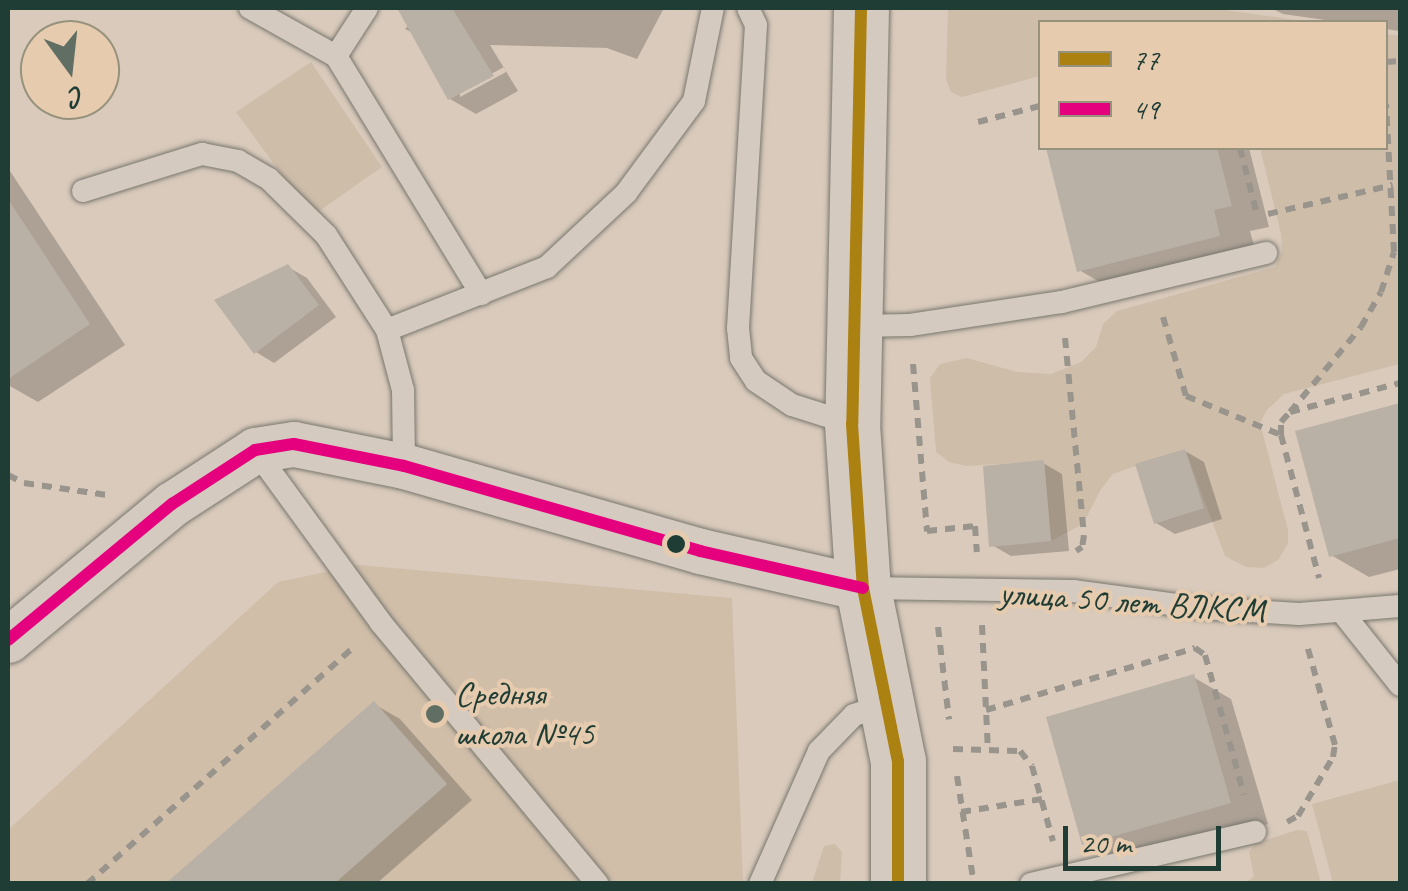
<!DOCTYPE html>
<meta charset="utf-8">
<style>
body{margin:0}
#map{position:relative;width:1408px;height:891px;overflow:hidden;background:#d9cabb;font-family:Caveat,sans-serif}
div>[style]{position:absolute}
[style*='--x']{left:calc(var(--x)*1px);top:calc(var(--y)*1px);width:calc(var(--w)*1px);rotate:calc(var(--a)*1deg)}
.built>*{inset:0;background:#d0bea9}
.green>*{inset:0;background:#cebda9}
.shadow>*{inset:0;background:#0003}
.building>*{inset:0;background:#bab1a6}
.path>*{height:6px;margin-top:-3px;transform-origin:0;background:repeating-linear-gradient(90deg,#99958d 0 10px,transparent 0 18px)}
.roads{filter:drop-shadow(0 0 2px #78776f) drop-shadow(0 0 2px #78776f)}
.service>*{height:22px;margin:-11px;padding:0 11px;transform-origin:11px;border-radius:11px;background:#d5cabf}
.minor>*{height:45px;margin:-22.5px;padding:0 22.5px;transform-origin:22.5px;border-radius:22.5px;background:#d5cabf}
.secondary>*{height:55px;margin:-27.5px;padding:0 27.5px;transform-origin:27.5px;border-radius:27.5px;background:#d5cabf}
.bus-1>*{height:12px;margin:-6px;padding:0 6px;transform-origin:6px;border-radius:6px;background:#ab8112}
.bus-2>*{height:12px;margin:-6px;padding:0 6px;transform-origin:6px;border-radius:6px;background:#e5007d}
.dots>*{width:28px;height:28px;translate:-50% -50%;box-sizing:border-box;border:5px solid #e6cbae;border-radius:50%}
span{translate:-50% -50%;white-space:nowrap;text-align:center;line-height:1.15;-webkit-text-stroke:8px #e6cbae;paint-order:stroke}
.street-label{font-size:35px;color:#1f3d34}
.poi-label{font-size:35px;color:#1f3d34}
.left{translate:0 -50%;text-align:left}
.frame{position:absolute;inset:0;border:10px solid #1f3d34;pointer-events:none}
.legend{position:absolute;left:1038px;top:20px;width:350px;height:130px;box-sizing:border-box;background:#e6cbae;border:2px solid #96927d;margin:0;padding:12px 18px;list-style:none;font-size:30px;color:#1f3d34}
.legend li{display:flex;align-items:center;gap:20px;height:50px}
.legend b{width:50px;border:2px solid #96927d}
.north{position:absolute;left:20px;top:20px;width:100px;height:100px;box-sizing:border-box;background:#e6cbae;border:2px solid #96927d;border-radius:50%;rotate:165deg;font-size:28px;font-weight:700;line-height:40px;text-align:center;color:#1f3d34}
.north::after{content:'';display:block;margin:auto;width:35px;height:45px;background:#606e63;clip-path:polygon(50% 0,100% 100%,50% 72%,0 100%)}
.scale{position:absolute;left:1063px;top:826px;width:158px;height:45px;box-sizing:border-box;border:5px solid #1f3d34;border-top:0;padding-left:12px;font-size:30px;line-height:35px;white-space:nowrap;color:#1f3d34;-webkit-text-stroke:8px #e6cbae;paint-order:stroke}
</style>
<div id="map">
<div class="built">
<i style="clip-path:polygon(359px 565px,732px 598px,743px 883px,8px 884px,8px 830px,278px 582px)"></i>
</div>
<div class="green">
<i style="clip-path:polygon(948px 8px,1211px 8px,1310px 22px,1040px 22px,1040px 76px,962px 97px,951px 92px,946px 80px)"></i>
<i style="clip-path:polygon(1386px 34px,1400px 36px,1400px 364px,1284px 394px,1267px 410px,1260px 423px,1288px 530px,1288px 544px,1278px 560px,1264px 568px,1246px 567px,1225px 556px,1185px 449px,1113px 474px,1101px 489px,1083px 524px,1051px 541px,1044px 461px,966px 466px,949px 462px,936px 452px,930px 378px,940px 364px,967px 358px,1017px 372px,1051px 374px,1081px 362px,1096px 347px,1103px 324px,1117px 311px,1275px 267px,1282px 251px,1281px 234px,1260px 148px,1386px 148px)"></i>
<i style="clip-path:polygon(311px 62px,382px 167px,312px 216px,236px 112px)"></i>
<i style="clip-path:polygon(1400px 780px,1400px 883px,1333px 883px,1312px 804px)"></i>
<i style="clip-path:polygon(1297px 830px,1307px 831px,1321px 883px,1246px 883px,1254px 876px,1249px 852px,1256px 843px)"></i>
<i style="clip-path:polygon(835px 844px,842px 852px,840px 883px,812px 883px,824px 846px)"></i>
</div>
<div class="shadow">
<i style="clip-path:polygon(evenodd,423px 8px,664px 8px,637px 59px,607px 48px,490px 45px,518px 91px,476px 114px,450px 99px,415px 34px,405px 29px,423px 8px,504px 67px,506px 72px,460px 97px,460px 91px,504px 67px)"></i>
<i style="clip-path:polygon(1271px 8px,1400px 8px,1399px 31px,1386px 29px,1386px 22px,1339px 22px,1283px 14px)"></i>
<i style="clip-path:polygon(1049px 148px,1249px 148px,1269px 227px,1250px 231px,1257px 257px,1117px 292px,1079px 270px)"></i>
<i style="clip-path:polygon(8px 168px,125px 345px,38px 402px,8px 385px)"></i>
<i style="clip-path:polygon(288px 267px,307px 278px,336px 317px,274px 363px,256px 352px)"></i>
<i style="clip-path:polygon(1400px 406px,1400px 569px,1369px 577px,1331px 555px,1299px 433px)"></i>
<i style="clip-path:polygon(1185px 451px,1204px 462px,1222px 519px,1175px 534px,1156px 523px)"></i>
<i style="clip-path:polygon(1043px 463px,1062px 474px,1069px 551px,1011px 556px,992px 545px)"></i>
<i style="clip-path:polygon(1193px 677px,1231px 699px,1268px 824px,1122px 866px,1084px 844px)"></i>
<i style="clip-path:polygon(374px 704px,400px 719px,472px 800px,376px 884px,169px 884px)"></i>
</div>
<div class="building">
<i style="clip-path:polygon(397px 8px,452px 8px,494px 76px,448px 100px)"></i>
<i style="clip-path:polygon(1046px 148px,1217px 148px,1232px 206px,1214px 210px,1220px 236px,1077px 272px)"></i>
<i style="clip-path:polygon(8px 199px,90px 324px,8px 379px)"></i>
<i style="clip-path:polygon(288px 264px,319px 305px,254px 354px,214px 300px)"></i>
<i style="clip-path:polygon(1400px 403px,1400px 538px,1329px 557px,1295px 431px)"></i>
<i style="clip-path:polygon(1185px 449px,1204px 508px,1154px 524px,1135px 464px)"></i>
<i style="clip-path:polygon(1044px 460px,1051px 541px,989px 547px,983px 466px)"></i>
<i style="clip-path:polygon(1194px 674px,1231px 803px,1082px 845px,1046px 717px)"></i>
<i style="clip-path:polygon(374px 701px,447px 784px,334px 884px,165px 884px)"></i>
</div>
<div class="path">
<i style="--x:1386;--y:62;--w:14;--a:-4"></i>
<i style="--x:978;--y:122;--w:64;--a:-14.5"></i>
<i style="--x:1240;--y:148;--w:72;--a:75.6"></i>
<i style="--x:1268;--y:214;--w:128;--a:-13.1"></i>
<i style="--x:1163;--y:317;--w:82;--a:73.8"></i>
<i style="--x:1186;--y:396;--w:103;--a:22.3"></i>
<i style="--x:1281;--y:435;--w:148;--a:75.1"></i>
<i style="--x:1065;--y:338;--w:198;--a:84.5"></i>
<i style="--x:1084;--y:535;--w:12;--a:99"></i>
<i style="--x:1082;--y:547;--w:7;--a:146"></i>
<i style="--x:913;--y:364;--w:168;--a:85.2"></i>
<i style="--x:927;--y:531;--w:48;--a:-5.9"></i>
<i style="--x:975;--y:526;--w:26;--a:86"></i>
<i style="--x:1290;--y:412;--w:111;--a:-50.1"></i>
<i style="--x:1361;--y:327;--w:40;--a:-60.3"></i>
<i style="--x:1381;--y:292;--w:42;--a:-72"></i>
<i style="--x:1394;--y:252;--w:148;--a:-93.1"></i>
<i style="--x:1281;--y:435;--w:13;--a:-90"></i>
<i style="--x:1281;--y:422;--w:13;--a:-48"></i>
<i style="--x:1290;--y:412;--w:114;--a:-14.8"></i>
<i style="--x:8;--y:475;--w:18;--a:27"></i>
<i style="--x:24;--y:483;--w:84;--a:8.2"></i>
<i style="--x:982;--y:625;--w:125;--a:87.3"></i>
<i style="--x:938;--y:627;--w:93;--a:83.2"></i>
<i style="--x:986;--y:710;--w:218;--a:-16.5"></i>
<i style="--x:1195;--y:648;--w:12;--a:35"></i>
<i style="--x:1205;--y:655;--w:145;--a:74.4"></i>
<i style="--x:953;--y:749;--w:67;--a:1.7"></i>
<i style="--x:1020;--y:751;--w:19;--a:51"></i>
<i style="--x:1032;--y:766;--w:78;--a:74.4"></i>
<i style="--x:957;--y:776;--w:109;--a:81.1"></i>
<i style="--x:961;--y:812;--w:82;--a:-9.1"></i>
<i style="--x:1287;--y:822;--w:13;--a:-29"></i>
<i style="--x:1298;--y:816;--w:69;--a:-59.3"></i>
<i style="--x:1333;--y:757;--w:12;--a:-81"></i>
<i style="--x:1335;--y:745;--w:100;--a:-105.7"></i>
<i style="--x:87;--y:884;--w:358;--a:-41.6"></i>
</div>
<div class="roads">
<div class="service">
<i style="--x:250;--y:8;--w:98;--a:29.2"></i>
<i style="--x:336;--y:56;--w:57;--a:-57.1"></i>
<i style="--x:748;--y:8;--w:19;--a:65"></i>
<i style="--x:756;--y:25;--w:304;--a:93.4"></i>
<i style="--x:738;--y:328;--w:30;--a:84"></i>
<i style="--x:741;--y:358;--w:27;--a:57"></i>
<i style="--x:756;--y:381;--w:43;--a:33.7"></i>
<i style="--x:792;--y:405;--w:63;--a:17.6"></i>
<i style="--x:336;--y:56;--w:279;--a:58.6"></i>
<i style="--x:83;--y:191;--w:125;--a:-17.3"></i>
<i style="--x:202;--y:154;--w:37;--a:11"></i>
<i style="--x:238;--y:161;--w:36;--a:30"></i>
<i style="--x:269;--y:179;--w:80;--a:44.5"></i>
<i style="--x:326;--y:235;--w:113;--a:57.3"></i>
<i style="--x:387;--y:330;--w:62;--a:75.1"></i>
<i style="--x:403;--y:390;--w:76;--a:89.2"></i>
<i style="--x:855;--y:326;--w:55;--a:-1"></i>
<i style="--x:910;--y:325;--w:154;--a:-8.6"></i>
<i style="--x:1062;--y:302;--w:210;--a:-13.5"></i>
<i style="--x:387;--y:330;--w:172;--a:-21.5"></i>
<i style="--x:547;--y:267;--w:108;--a:-43.1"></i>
<i style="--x:626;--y:193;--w:114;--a:-53.5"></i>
<i style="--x:694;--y:101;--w:95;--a:-78.5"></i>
<i style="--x:255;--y:450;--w:214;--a:53.9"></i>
<i style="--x:381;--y:623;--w:339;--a:50.3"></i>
<i style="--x:863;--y:588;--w:210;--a:0.8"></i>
<i style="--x:1073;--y:591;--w:129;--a:7.6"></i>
<i style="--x:1201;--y:608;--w:98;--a:3.5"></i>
<i style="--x:1299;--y:614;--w:101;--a:-4.5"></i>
<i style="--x:1342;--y:612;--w:93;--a:51.5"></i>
<i style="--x:760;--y:884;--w:145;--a:-66.1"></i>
<i style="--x:819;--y:751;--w:50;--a:-45.8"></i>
<i style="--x:854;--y:715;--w:33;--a:-18"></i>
<i style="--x:1031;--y:884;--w:230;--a:-13.1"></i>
</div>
<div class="minor">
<i style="--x:8;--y:640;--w:213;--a:-39.7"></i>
<i style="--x:172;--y:504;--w:99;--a:-33"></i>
<i style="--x:255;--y:450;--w:39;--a:-9"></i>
<i style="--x:294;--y:444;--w:112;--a:11.3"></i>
<i style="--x:404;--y:466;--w:308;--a:16"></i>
<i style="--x:700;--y:551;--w:167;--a:12.8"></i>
</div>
<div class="secondary">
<i style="--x:861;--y:8;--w:416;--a:91.2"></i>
<i style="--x:852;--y:424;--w:164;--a:86.2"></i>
<i style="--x:863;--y:588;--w:177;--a:78.6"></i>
<i style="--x:898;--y:761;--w:123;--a:90"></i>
</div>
</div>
<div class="bus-1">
<i style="--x:861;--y:8;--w:416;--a:91.2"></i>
<i style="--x:852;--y:424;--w:164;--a:86.2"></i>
<i style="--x:863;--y:588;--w:177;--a:78.6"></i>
<i style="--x:898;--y:761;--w:123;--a:90"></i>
</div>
<div class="bus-2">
<i style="--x:8;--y:640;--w:213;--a:-39.7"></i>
<i style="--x:172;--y:504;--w:99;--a:-33"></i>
<i style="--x:255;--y:450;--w:39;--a:-9"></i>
<i style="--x:294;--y:444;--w:112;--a:11.3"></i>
<i style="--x:404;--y:466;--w:308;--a:16"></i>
<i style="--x:700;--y:551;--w:167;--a:12.8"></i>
</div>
<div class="dots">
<i style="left:676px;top:544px;background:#1f3d34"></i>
<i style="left:435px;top:714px;background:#606e63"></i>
</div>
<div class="street-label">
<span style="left:1132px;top:602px;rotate:4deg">улица 50 лет ВЛКСМ</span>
</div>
<div class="poi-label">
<span class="left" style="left:455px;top:714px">Средняя<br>школа №45</span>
</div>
<div class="frame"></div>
<ul class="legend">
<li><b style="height:12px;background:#ab8112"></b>77</li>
<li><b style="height:12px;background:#e5007d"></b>49</li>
</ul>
<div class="north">С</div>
<div class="scale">20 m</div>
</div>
